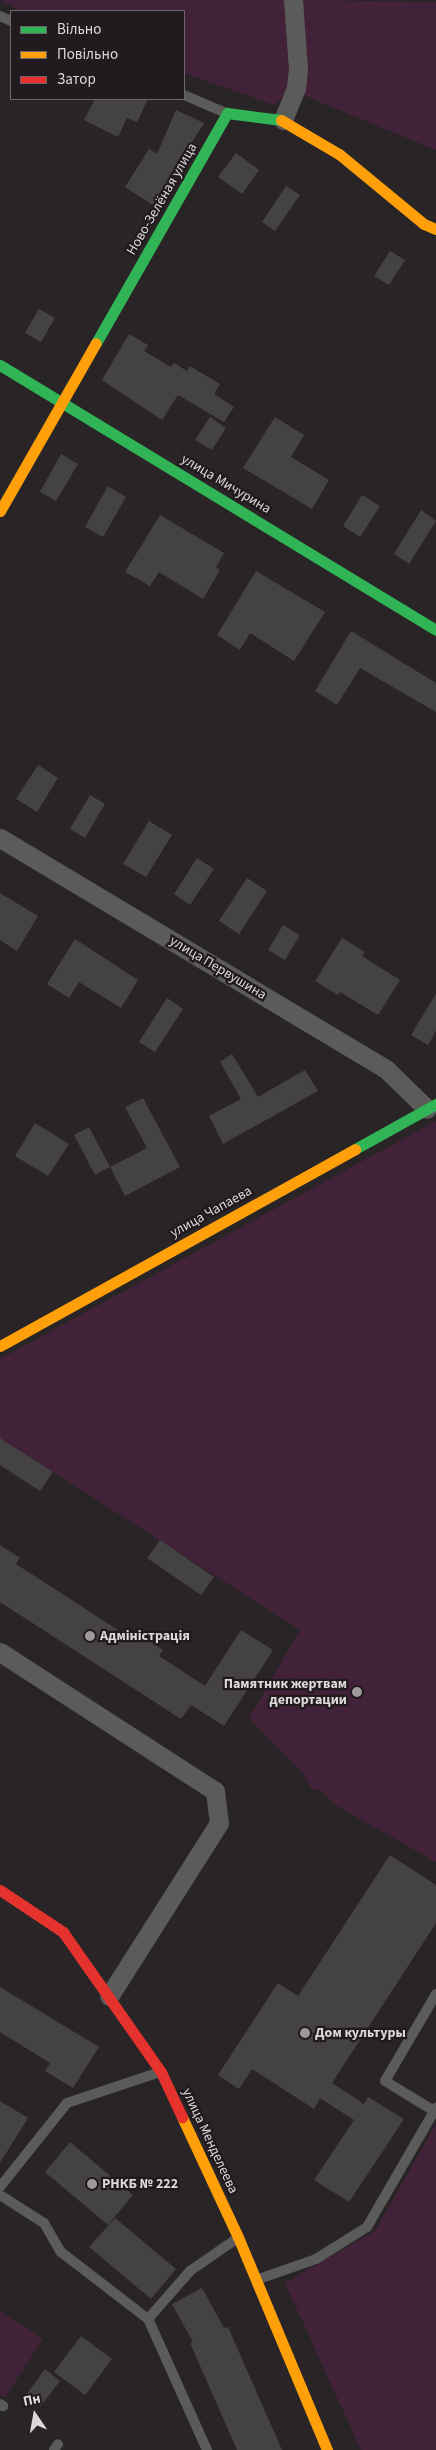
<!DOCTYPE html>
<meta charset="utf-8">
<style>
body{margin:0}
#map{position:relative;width:436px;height:2450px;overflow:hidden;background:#292527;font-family:"Source Sans 3",sans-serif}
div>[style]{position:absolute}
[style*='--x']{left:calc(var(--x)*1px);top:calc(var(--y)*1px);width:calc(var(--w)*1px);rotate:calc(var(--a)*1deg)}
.green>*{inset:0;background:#422239}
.building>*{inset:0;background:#454244}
.lane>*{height:10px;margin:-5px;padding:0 5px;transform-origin:5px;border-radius:5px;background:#5b5b5a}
.street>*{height:19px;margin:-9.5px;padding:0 9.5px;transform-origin:9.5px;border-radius:9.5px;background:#5b5b5a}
.fast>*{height:11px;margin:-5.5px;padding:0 5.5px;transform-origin:5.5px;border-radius:5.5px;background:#30b455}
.slow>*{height:11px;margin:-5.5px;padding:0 5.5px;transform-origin:5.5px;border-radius:5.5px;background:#ff9f0a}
.jam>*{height:11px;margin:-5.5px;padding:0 5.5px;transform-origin:5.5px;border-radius:5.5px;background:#e5322d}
.dots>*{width:14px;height:14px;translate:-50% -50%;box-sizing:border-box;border:2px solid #211a1f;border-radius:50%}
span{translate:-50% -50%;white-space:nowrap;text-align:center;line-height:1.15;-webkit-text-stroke:4.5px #211a1f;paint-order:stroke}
.street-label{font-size:14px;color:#ddd8db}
.poi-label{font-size:14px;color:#ddd8db;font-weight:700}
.left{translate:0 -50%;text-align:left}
.right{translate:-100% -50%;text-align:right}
.legend{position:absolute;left:10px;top:10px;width:175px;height:90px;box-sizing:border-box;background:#211a1f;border:1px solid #6c666a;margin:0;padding:6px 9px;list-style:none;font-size:15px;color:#ddd8db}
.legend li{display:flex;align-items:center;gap:10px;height:25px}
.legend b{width:25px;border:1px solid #6c666a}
.north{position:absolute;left:10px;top:2390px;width:50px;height:50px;-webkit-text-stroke:4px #211a1f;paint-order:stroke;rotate:348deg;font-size:14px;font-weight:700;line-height:20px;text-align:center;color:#ddd8db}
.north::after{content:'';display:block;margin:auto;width:18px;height:22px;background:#ddd8db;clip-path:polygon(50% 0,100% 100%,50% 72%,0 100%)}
</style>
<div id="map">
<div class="green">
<i style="clip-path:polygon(0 0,288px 0,291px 89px,274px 105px,184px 73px,184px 11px,21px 11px)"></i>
<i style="clip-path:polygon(299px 0,436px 2px,436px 150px,303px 95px)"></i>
<i style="clip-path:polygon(436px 1121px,436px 1862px,337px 1806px,319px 1788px,313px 1791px,302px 1772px,249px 1718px,300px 1630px,0 1438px,0 1359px)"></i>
<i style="clip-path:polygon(436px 2124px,436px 2450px,361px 2450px,285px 2283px,375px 2231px)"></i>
<i style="clip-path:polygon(0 2311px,43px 2339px,5px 2397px,0 2394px)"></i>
</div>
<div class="building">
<i style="clip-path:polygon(95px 99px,148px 99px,137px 122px,127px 118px,118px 137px,84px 120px)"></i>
<i style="clip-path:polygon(176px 110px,204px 123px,153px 205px,125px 187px,149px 149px,157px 154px)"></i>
<i style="clip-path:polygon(236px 153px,259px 170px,242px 194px,218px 177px)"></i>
<i style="clip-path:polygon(286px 186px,300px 195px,275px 231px,262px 222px)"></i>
<i style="clip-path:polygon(390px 251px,405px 260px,389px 285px,374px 276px)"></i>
<i style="clip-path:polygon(39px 309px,55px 318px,41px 342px,25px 333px)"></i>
<i style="clip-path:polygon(129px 334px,148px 345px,144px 351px,171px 367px,174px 363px,187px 371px,190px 366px,220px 384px,214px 394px,234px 407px,224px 422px,178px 395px,162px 420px,102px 380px)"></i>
<i style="clip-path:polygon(210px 417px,226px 428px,212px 450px,195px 440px)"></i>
<i style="clip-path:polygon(275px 417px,304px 435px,291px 457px,329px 480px,312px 509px,243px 468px)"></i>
<i style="clip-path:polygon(61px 454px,78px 464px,56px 501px,40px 492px)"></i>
<i style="clip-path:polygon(108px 486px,126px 497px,103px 537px,85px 527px)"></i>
<i style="clip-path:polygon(362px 495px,380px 506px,360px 537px,343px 526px)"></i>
<i style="clip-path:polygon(421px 510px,436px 521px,409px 564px,394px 554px)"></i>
<i style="clip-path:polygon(160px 515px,224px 553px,216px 567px,220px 570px,203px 599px,159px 572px,150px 586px,125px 572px)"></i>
<i style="clip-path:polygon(256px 571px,325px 612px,294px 661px,250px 633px,240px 650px,217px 635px)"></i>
<i style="clip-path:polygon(351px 631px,436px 683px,436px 712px,360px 668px,337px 705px,315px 691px)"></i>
<i style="clip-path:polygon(38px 765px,58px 778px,37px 812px,16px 799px)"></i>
<i style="clip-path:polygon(90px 795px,105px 804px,85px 838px,70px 829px)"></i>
<i style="clip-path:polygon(149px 821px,172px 835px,146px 877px,123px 864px)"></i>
<i style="clip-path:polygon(197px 858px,214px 869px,190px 905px,174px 894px)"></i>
<i style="clip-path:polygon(247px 878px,267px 891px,239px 934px,219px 921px)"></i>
<i style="clip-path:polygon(0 893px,38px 916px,17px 951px,0 940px)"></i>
<i style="clip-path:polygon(283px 925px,300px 935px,285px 960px,268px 950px)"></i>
<i style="clip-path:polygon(342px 938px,365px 952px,362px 956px,400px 980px,378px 1015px,340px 992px,338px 995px,315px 981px)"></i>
<i style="clip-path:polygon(75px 939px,138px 980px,121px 1008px,79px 982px,69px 998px,47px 984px)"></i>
<i style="clip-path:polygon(436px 994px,436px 1031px,428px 1045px,411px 1035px)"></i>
<i style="clip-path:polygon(167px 998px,183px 1009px,155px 1052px,139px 1042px)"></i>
<i style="clip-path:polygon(232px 1054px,258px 1097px,305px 1070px,318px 1091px,223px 1144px,209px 1116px,241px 1099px,220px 1062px)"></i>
<i style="clip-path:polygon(143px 1098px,180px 1167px,125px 1196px,110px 1167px,147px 1148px,125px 1107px)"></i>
<i style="clip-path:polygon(35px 1123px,69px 1144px,48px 1176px,15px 1156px)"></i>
<i style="clip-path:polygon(89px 1127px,110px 1167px,95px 1175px,74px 1135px)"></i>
<i style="clip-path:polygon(0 1438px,53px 1472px,40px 1491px,0 1465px)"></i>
<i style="clip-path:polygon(160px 1540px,214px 1577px,201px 1595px,147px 1558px)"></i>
<i style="clip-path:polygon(0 1545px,20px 1558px,16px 1564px,132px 1639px,136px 1632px,163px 1650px,159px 1656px,205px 1686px,241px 1630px,273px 1650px,224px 1726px,191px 1705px,181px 1719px,0 1602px)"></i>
<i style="clip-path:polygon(390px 1855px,436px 1885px,436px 1923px,332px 2083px,364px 2104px,368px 2097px,404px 2119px,349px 2202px,314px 2180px,354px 2120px,320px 2098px,314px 2109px,252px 2069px,239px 2089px,218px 2075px,278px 1983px,298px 1996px)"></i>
<i style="clip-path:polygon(0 1987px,99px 2047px,73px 2088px,45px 2071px,50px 2063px,0 2032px)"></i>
<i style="clip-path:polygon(0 2101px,28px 2118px,0 2163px)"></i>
<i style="clip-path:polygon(70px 2142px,133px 2195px,108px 2225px,45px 2172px)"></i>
<i style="clip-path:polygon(115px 2218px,176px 2269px,151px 2299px,89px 2247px)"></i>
<i style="clip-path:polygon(202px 2288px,224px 2328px,228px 2327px,282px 2450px,237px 2450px,190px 2343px,193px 2342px,172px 2304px)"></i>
<i style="clip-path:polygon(81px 2336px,112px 2359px,85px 2395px,54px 2372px)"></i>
<i style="clip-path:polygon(45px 2369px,60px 2381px,41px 2406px,26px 2395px)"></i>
</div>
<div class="lane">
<i style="--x:0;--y:16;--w:12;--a:24"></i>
<i style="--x:184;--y:95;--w:46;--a:23.2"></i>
<i style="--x:434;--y:2111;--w:57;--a:-148.5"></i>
<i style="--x:385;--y:2081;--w:101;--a:-59.6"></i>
<i style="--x:0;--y:2187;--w:107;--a:-51.4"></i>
<i style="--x:67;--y:2103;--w:98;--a:-18.4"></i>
<i style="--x:0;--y:2195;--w:52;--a:32.5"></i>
<i style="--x:44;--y:2223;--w:34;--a:60"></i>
<i style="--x:61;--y:2252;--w:110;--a:37.6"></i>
<i style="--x:256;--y:2280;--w:64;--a:-19.3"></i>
<i style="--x:316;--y:2259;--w:60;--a:-32.1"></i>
<i style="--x:367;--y:2227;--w:138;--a:-59.9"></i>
<i style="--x:0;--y:2404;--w:4;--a:34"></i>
<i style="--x:54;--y:2450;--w:7;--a:-56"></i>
<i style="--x:207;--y:2450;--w:144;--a:-114.2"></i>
<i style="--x:148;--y:2319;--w:64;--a:-48.8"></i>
<i style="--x:190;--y:2271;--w:56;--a:-34.8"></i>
</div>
<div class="street">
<i style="--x:283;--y:120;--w:35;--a:-68"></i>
<i style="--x:296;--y:88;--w:19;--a:-84"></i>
<i style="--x:298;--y:69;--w:69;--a:-94.1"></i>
<i style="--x:0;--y:838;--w:450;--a:30.9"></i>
<i style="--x:386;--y:1069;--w:57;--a:44.3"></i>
<i style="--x:0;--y:1652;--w:256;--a:32.9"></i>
<i style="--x:215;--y:1791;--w:32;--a:83"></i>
<i style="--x:219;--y:1823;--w:205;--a:122.4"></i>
</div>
<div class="fast">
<i style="--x:96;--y:343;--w:265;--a:-60.3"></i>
<i style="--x:227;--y:113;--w:54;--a:7.4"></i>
<i style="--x:0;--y:365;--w:510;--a:31.29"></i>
<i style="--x:355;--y:1149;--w:93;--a:-29.1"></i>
</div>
<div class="slow">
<i style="--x:281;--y:120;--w:67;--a:30.4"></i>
<i style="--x:339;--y:154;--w:110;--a:39.5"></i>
<i style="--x:424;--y:224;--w:13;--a:23"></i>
<i style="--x:0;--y:511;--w:193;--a:-60.3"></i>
<i style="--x:0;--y:1346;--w:406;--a:-29"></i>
<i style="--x:182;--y:2117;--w:132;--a:65"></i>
<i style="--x:238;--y:2237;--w:231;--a:67.3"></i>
</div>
<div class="jam">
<i style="--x:0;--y:1890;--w:76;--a:33.7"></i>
<i style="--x:63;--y:1932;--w:171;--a:55"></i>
<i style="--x:161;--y:2072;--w:50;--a:65"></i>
</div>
<div class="dots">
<i style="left:90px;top:1636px;background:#9e999c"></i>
<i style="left:357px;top:1692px;background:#9e999c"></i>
<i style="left:305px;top:2033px;background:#9e999c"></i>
<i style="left:92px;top:2184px;background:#9e999c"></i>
</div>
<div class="street-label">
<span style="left:162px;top:199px;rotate:-60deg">Ново-Зелёная улица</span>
<span style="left:226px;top:484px;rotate:31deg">улица Мичурина</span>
<span style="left:218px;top:968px;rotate:31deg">улица Первушина</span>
<span style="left:211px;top:1212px;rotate:-29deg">улица Чапаева</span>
<span style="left:210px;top:2141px;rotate:65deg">улица Менделеева</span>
</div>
<div class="poi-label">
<span class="left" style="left:100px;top:1636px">Адміністрація</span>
<span class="right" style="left:347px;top:1692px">Памятник жертвам<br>депортации</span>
<span class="left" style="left:315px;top:2033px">Дом культуры</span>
<span class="left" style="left:102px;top:2184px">РНКБ № 222</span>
</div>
<ul class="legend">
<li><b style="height:6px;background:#30b455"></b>Вільно</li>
<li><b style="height:6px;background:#ff9f0a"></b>Повільно</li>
<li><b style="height:6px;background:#e5322d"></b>Затор</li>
</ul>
<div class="north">Пн</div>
</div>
